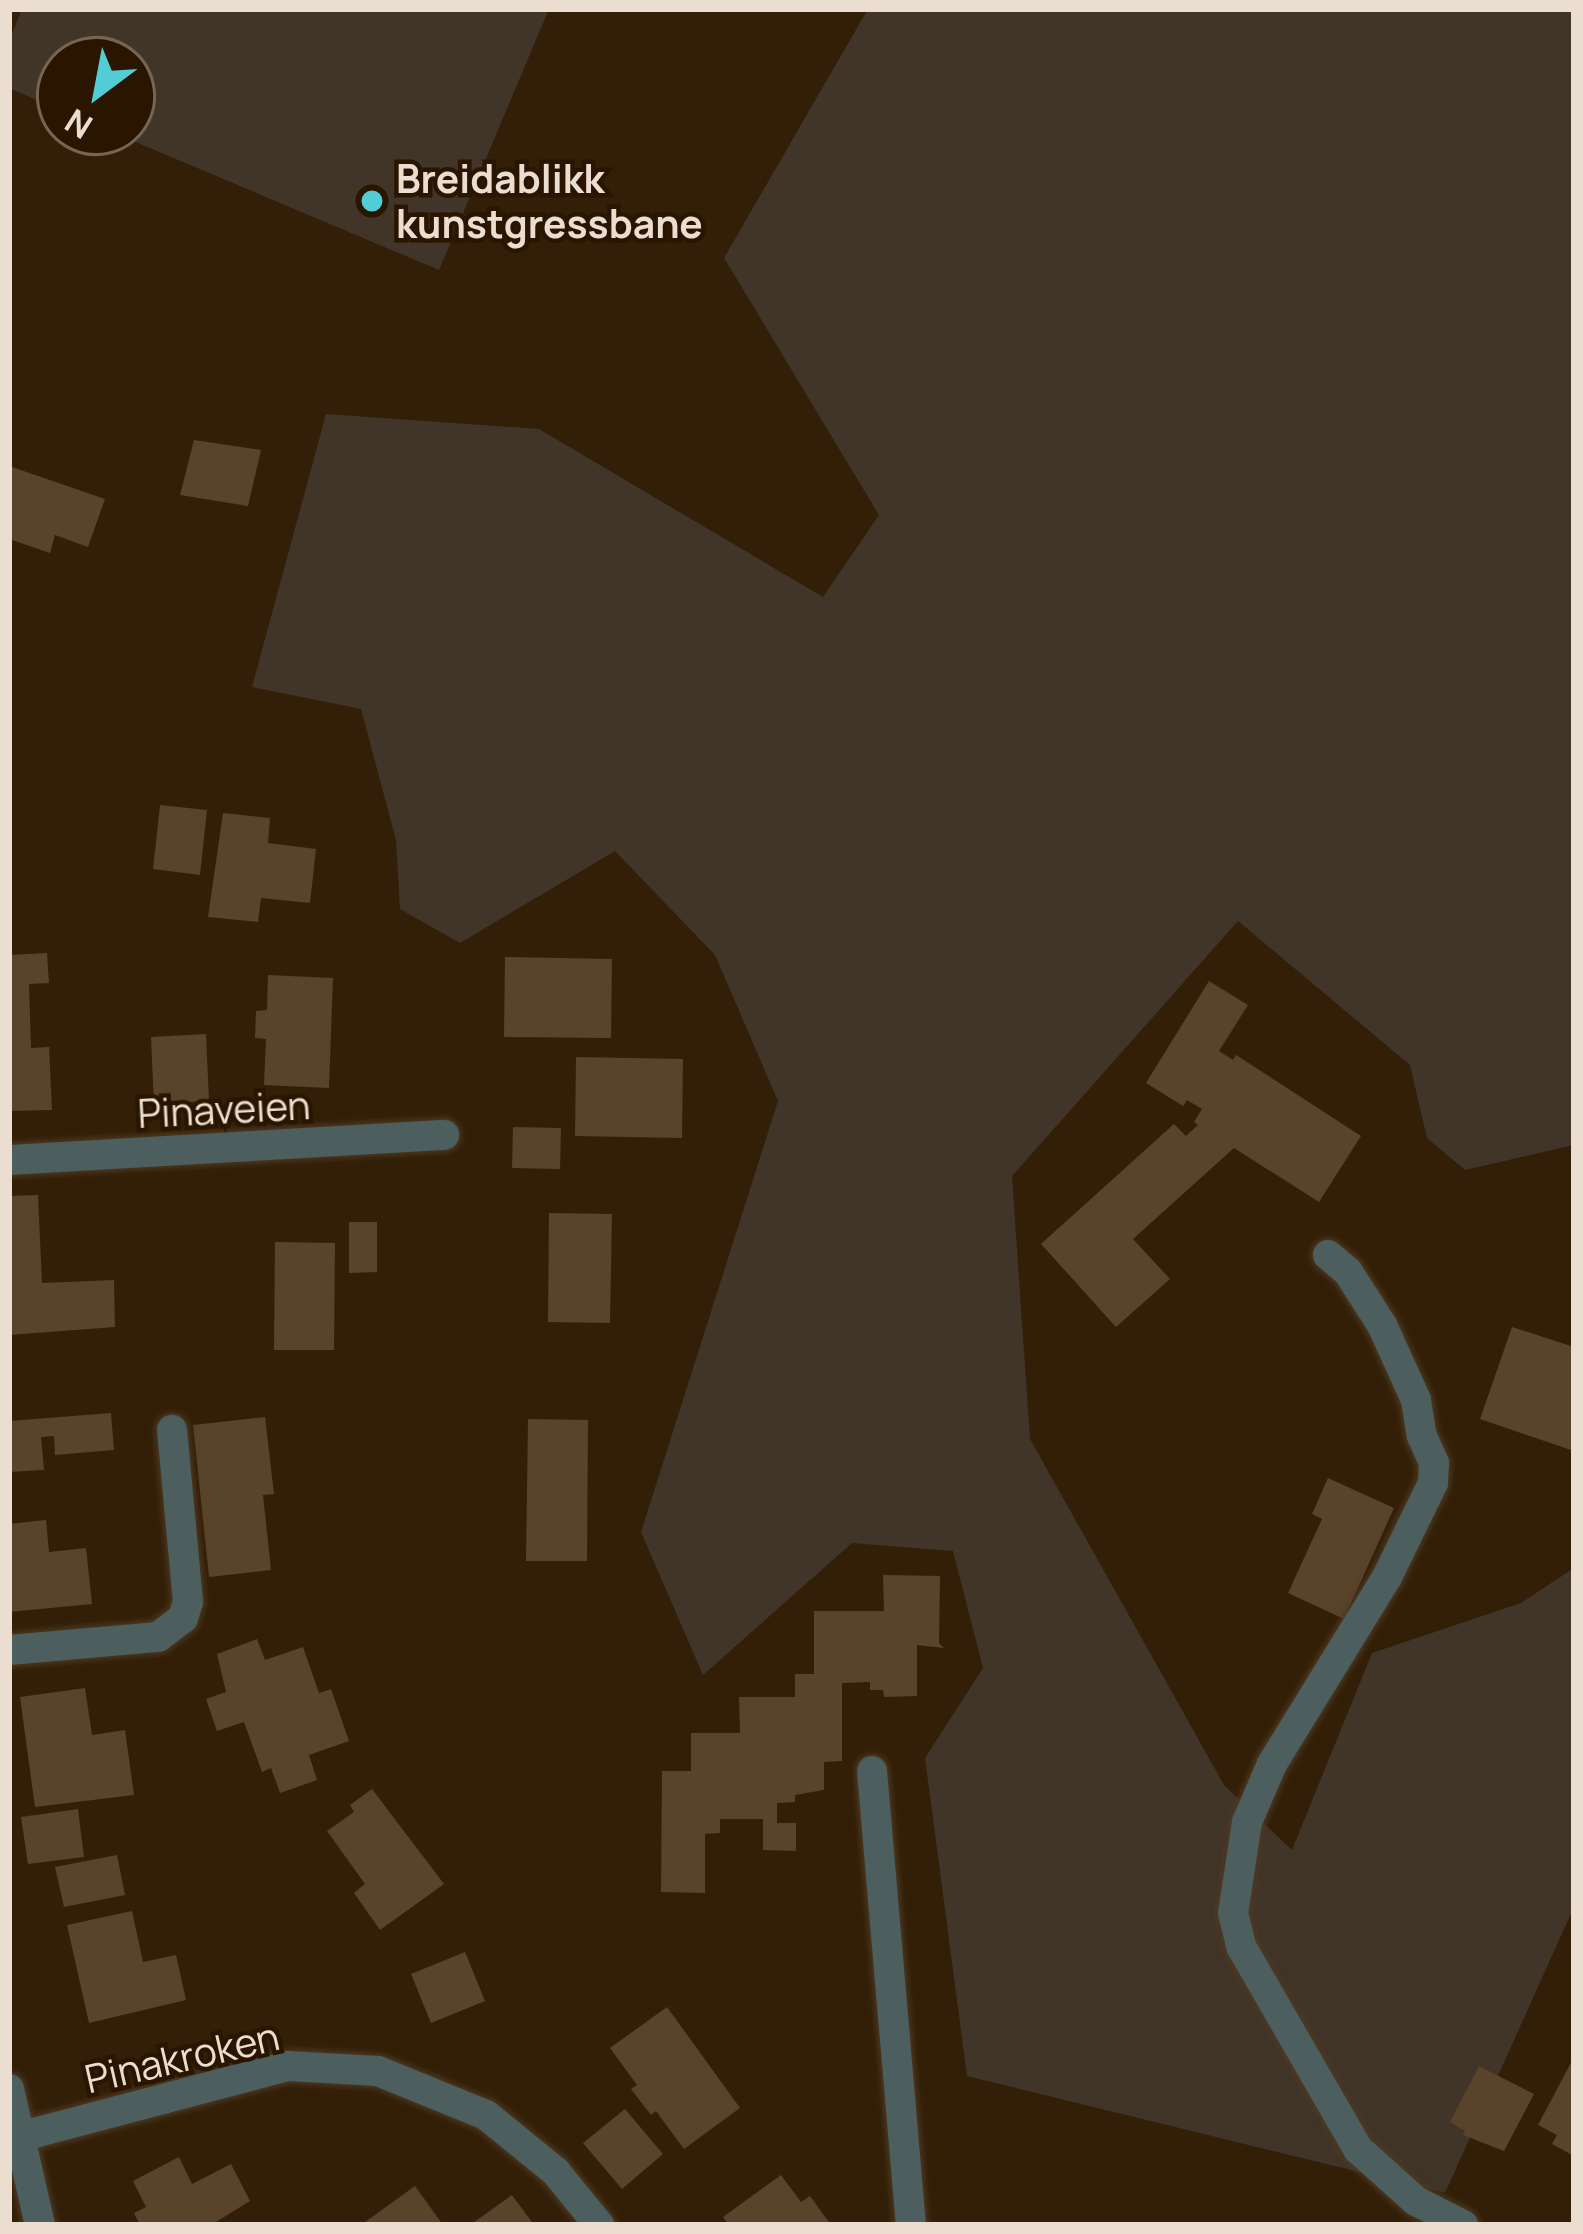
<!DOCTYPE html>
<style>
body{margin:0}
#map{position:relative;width:1583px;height:2234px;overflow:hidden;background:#331f07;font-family:Manrope,sans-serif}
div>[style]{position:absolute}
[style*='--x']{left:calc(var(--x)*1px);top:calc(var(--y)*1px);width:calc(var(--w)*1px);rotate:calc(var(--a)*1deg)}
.green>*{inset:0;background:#413428}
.building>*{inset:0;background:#59432b}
.roads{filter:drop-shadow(0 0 3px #4d3a23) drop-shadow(0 0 3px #4d3a23)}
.minor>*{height:30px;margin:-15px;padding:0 15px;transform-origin:15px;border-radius:15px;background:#4d5e5f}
.dots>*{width:33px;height:33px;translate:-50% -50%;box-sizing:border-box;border:6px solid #291500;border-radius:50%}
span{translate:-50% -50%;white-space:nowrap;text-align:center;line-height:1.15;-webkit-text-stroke:9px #291500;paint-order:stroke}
.poi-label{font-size:39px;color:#ebddd0;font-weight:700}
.left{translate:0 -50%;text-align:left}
.street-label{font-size:39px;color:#ebddd0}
.frame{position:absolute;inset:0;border:12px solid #ebddd0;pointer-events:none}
.north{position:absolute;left:36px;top:36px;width:120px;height:120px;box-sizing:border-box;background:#291500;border:3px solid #776553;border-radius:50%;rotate:212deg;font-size:33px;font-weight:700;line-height:48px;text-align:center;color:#ebddd0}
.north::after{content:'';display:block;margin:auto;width:42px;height:54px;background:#52ccd5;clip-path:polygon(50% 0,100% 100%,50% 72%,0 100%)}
</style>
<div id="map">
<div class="green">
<i style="clip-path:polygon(22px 9px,549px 9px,439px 270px,112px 132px,132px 132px,132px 60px,60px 60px,60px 110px,9px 88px,9px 41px)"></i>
<i style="clip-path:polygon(868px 9px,1574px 9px,1574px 1145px,1465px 1170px,1427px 1138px,1410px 1065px,1238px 921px,1012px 1176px,1030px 1439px,1224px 1785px,1292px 1850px,1372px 1653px,1521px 1603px,1574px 1568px,1574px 1907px,1445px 2193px,967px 2076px,925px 1758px,983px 1668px,953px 1551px,852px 1543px,703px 1675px,641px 1532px,778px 1101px,715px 955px,615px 851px,460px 943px,400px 909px,396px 840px,361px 709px,252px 687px,326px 414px,539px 429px,823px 597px,879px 515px,724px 258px)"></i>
</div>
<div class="building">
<i style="clip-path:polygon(194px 440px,261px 450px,248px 506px,180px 495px)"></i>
<i style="clip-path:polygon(9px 466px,105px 499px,88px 547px,55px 535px,50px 553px,9px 539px)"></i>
<i style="clip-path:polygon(160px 805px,207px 810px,200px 875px,153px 869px)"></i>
<i style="clip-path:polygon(223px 813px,270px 818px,268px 843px,316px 849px,310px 903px,261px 898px,258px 922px,208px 917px)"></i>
<i style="clip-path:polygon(47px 953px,49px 983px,29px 984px,31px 1048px,49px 1047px,52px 1110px,9px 1111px,9px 955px)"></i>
<i style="clip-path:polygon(505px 957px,612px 959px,611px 1038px,504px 1037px)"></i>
<i style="clip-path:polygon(268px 975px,333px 978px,329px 1088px,264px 1085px,266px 1039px,255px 1038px,256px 1011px,267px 1010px)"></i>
<i style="clip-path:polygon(1209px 981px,1248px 1005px,1219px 1051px,1233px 1060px,1236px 1055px,1361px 1136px,1319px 1202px,1234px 1148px,1133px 1239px,1170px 1279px,1116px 1327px,1041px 1244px,1174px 1124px,1186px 1136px,1198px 1125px,1194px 1122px,1202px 1109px,1187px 1100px,1183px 1106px,1146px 1083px)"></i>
<i style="clip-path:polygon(206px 1034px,209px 1101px,154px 1104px,151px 1037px)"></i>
<i style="clip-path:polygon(576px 1057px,683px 1059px,682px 1138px,575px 1136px)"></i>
<i style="clip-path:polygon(513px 1127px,561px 1128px,560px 1169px,512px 1168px)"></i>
<i style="clip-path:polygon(38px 1195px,42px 1283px,114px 1280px,115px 1327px,9px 1335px,9px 1196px)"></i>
<i style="clip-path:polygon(549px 1213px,612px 1214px,610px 1323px,548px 1322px)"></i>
<i style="clip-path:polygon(349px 1222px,377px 1222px,377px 1272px,349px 1273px)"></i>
<i style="clip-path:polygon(275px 1242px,335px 1243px,334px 1350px,274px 1350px)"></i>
<i style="clip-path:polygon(1512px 1327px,1574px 1347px,1574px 1451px,1480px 1419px)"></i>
<i style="clip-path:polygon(111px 1413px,114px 1450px,55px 1455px,54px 1436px,41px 1437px,44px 1470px,9px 1472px,9px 1421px)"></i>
<i style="clip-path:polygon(265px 1417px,274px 1494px,263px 1495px,271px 1570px,209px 1577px,193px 1425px)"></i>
<i style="clip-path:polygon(528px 1419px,588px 1420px,587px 1561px,526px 1561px)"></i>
<i style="clip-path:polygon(1328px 1478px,1394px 1508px,1344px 1619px,1288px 1593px,1322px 1519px,1312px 1514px)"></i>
<i style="clip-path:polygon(46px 1520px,49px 1552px,86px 1548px,92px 1604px,9px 1612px,9px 1524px)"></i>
<i style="clip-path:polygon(883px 1575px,940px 1576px,939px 1643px,944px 1648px,917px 1645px,917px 1696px,884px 1697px,883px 1690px,870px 1690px,870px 1682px,842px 1683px,842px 1761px,824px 1762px,824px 1790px,795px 1795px,795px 1802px,777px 1803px,777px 1823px,796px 1823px,796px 1851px,763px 1850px,763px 1819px,720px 1819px,720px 1833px,705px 1834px,705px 1893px,661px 1892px,662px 1771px,691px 1771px,691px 1733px,740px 1733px,739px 1697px,795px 1697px,795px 1674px,814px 1674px,814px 1611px,884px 1611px)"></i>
<i style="clip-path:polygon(257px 1639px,265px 1660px,303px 1647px,319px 1693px,331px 1689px,349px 1741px,309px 1755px,317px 1780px,280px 1793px,271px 1768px,262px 1772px,244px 1722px,217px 1731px,206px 1699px,226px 1692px,217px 1654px)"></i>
<i style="clip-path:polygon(85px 1688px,92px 1735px,125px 1730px,134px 1795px,35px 1807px,20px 1697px)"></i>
<i style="clip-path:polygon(372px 1789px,444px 1884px,380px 1930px,354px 1893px,365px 1884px,327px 1831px,354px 1812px,350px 1805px)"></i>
<i style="clip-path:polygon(78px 1809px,84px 1857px,28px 1864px,21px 1817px)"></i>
<i style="clip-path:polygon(117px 1855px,125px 1895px,64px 1907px,55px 1867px)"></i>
<i style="clip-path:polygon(132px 1911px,143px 1962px,176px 1955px,186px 2000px,89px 2023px,67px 1925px)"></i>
<i style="clip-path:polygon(465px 1952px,485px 2001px,431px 2023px,411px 1974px)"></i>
<i style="clip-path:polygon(667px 2007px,740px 2108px,684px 2149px,656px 2111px,651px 2115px,631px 2089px,637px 2085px,610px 2048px)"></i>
<i style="clip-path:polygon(1574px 2057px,1574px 2156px,1552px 2144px,1557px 2135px,1538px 2125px)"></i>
<i style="clip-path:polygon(1479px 2066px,1534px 2094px,1504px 2151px,1463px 2135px,1465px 2131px,1450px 2122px)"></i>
<i style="clip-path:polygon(625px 2109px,663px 2154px,622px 2189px,583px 2143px)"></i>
<i style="clip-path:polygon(179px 2157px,192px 2184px,231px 2164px,250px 2201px,211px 2225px,140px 2225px,134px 2213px,146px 2207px,133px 2181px)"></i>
<i style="clip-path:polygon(781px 2175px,801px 2202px,810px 2196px,831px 2225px,729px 2225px,723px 2217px)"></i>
<i style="clip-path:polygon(415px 2186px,443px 2225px,361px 2225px)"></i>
<i style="clip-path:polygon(512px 2195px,534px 2225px,470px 2225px)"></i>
</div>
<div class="roads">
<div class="minor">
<i style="--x:9;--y:1160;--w:436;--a:-3.3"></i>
<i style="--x:1328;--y:1255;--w:26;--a:40"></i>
<i style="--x:1348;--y:1272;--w:63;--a:57.3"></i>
<i style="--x:1382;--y:1325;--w:82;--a:65.6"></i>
<i style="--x:1416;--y:1400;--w:36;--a:81"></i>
<i style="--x:1422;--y:1436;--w:30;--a:66"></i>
<i style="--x:1434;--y:1463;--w:20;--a:93"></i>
<i style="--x:1433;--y:1483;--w:105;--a:116.1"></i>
<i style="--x:1387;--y:1577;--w:220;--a:121.6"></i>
<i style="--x:1272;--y:1764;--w:63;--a:113.3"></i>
<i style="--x:1247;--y:1822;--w:92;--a:98.7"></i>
<i style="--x:1233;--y:1913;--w:36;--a:76"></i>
<i style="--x:1242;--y:1948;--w:232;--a:60"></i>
<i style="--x:1358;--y:2149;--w:78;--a:41.9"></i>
<i style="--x:1416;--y:2201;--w:53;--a:27.1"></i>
<i style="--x:9;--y:1650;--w:150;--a:-5"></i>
<i style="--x:158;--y:1637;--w:31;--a:-37"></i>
<i style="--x:183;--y:1618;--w:17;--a:-73"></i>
<i style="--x:188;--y:1602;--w:173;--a:-95.3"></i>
<i style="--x:872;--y:1771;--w:456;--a:85.1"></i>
<i style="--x:9;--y:2089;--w:139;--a:77.2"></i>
<i style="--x:19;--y:2137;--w:278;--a:-14.8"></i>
<i style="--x:288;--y:2066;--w:90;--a:3.2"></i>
<i style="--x:378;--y:2071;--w:117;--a:22.2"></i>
<i style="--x:486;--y:2115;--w:89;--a:39.1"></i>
<i style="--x:555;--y:2171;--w:70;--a:50.8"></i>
</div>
</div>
<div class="dots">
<i style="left:372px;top:201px;background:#52ccd5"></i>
</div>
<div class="poi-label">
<span class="left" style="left:396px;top:201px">Breidablikk<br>kunstgressbane</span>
</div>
<div class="street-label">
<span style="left:224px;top:1109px;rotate:-3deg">Pinaveien</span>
<span style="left:182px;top:2057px;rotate:-13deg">Pinakroken</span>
</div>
<div class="frame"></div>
<div class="north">N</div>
</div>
